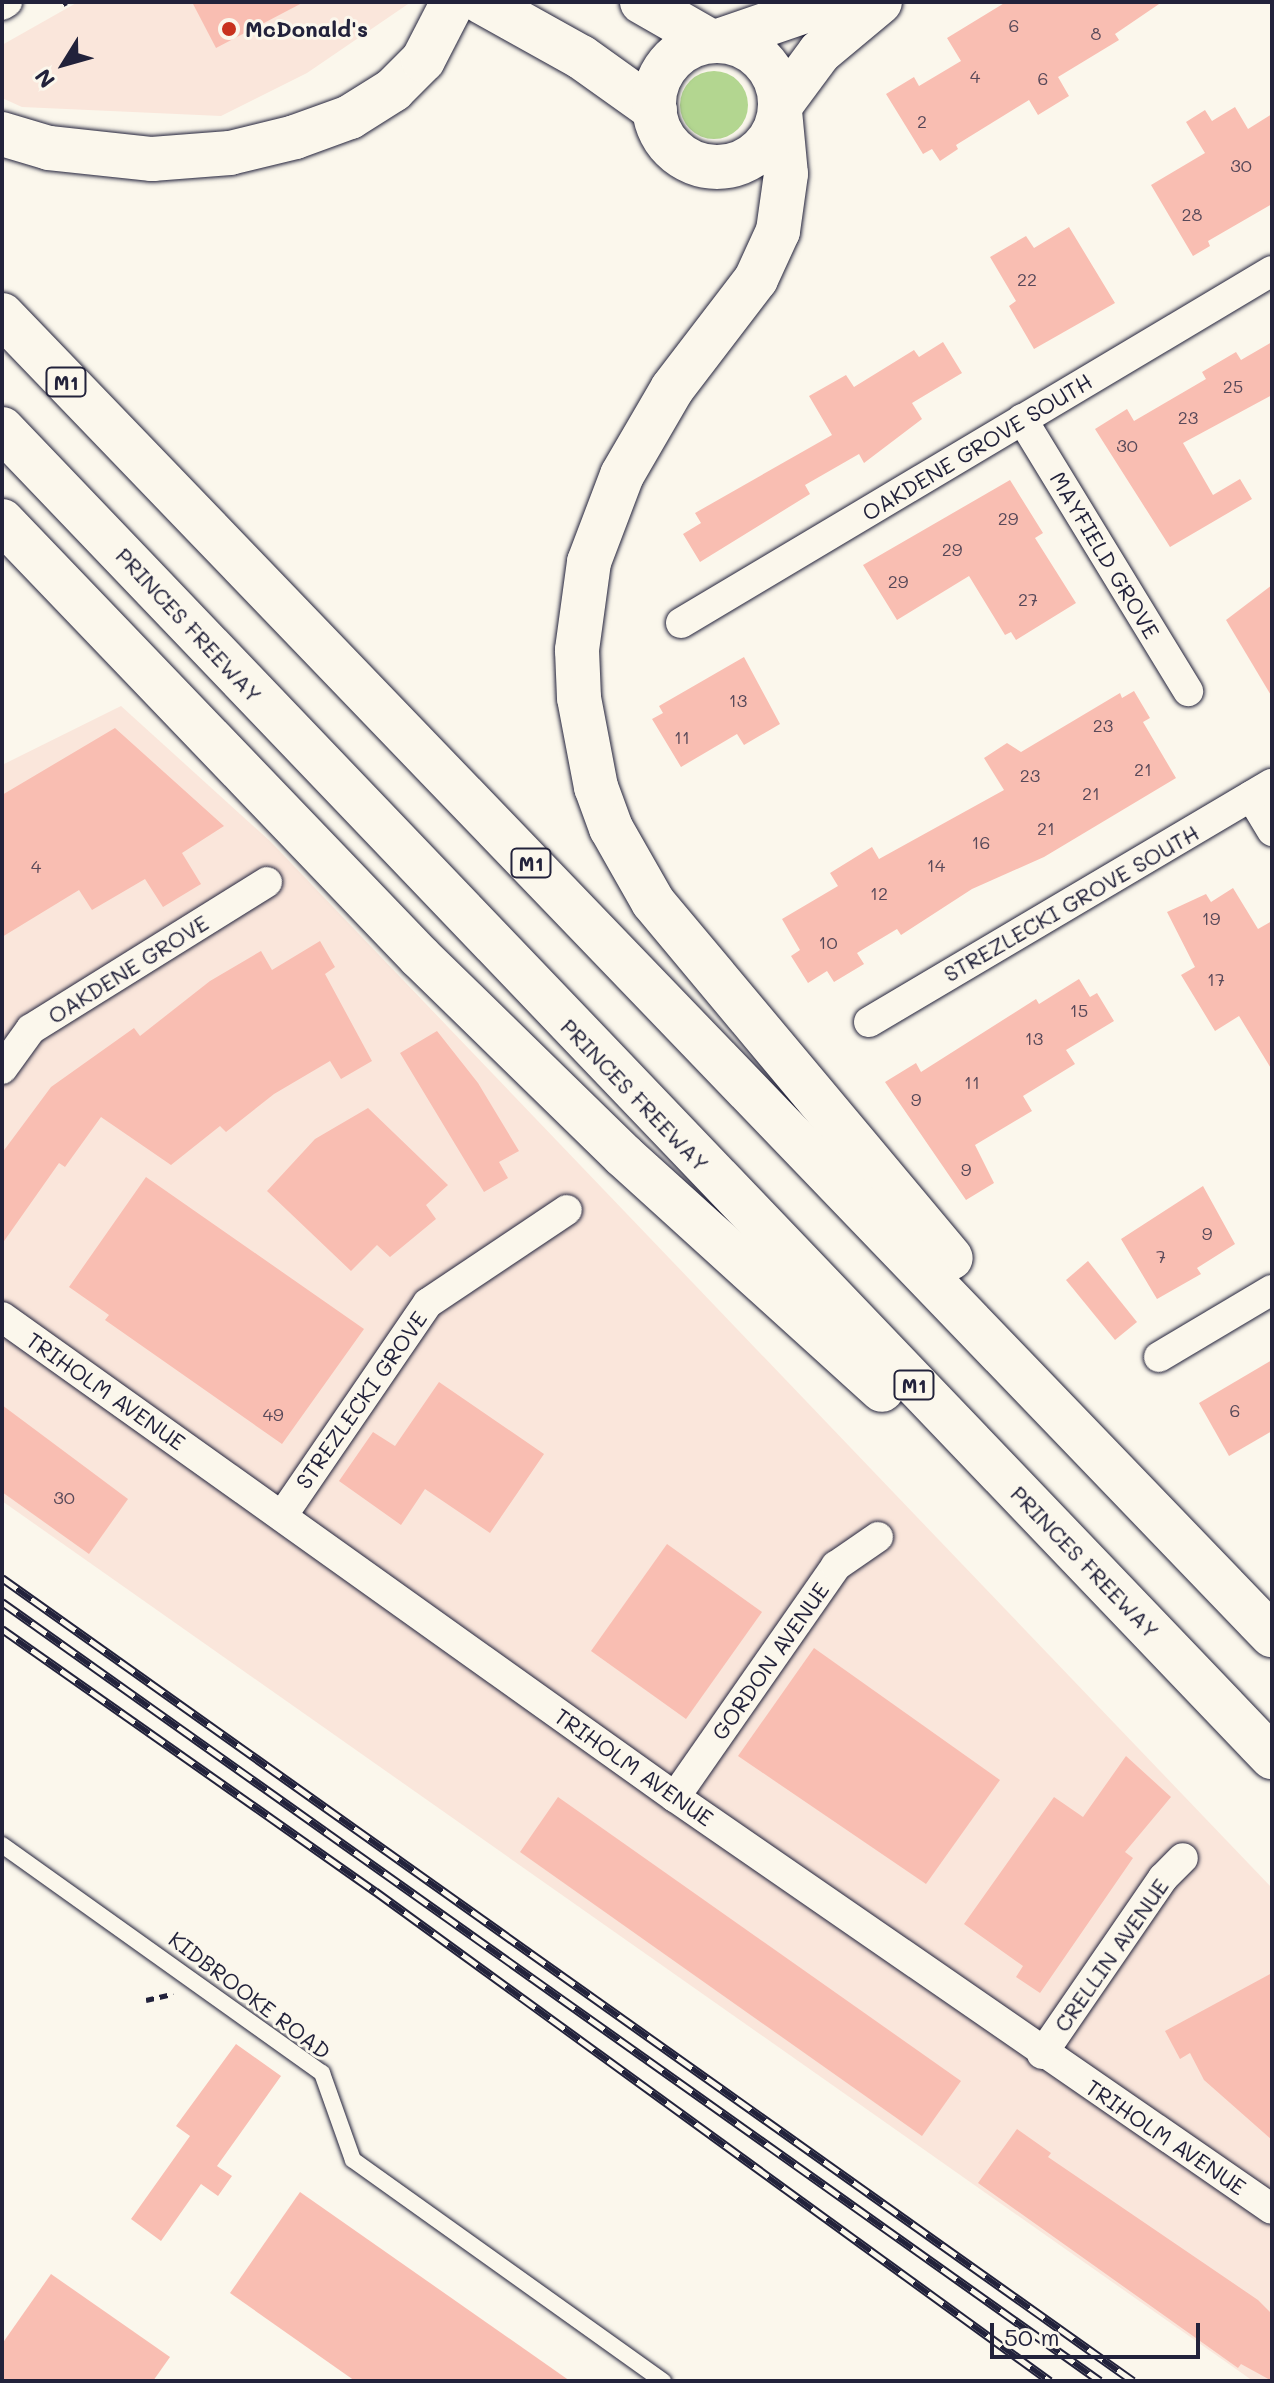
<!DOCTYPE html>
<style>
body{margin:0}
#map{position:relative;width:1274px;height:2383px;overflow:hidden;background:#fbf7ec;font-family:Mali,sans-serif}
div>[style]{position:absolute}
[style*='--x']{left:calc(var(--x)*1px);top:calc(var(--y)*1px);width:calc(var(--w)*1px);rotate:calc(var(--a)*1deg)}
.built>*{inset:0;background:#fae6db}
.green>*{inset:0;background:#b3d690}
.round{border-radius:50%}
.building>*{inset:0;background:#f9beb2}
.path>*{height:5px;margin-top:-2.5px;transform-origin:0;background:repeating-linear-gradient(90deg,#22223b 0 8px,transparent 0 14px)}
.roads{filter:drop-shadow(0 0 2px #22223b) drop-shadow(0 0 2px #22223b)}
.lane>*{height:16px;margin:-8px;padding:0 8px;transform-origin:8px;border-radius:8px;background:#fbf7ec}
.street>*{height:30px;margin:-15px;padding:0 15px;transform-origin:15px;border-radius:15px;background:#fbf7ec}
.secondary>*{height:44px;margin:-22px;padding:0 22px;transform-origin:22px;border-radius:22px;background:#fbf7ec}
.secondary>.ring{margin:-22px;padding:0;box-sizing:content-box;background:none;border:44px solid #fbf7ec;border-radius:50%}
.highway>*{height:44px;margin:-22px;padding:0 22px;transform-origin:22px;border-radius:22px;background:#fbf7ec}
.rail>*{height:9px;margin-top:-4.5px;transform-origin:0;background:repeating-linear-gradient(90deg,#fbf7ec 0 18px,#22223b 0 36px);box-sizing:border-box;border-block:2px solid #22223b}
.dots>*{width:22px;height:22px;translate:-50% -50%;box-sizing:border-box;border:4px solid #fbf7ec;border-radius:50%}
span{translate:-50% -50%;white-space:nowrap;text-align:center;line-height:1.15;-webkit-text-stroke:6px #fbf7ec;paint-order:stroke}
.number-label{font-size:18px;color:#584959}
.number-label span{-webkit-text-stroke-width:0}
.shield-label span{padding:2px 6px;background:#fbf7ec;border:2px solid;border-radius:6px;-webkit-text-stroke-width:0}
.shield-label{font-size:20px;color:#22223b;font-weight:700}
.poi-label{font-size:22px;color:#22223b;font-weight:700}
.left{translate:0 -50%;text-align:left}
.street-label{font-size:22px;color:#22223b}
.frame{position:absolute;inset:0;border:4px solid #22223b;pointer-events:none}
.north{position:absolute;left:24px;top:24px;width:80px;height:80px;-webkit-text-stroke:6px #fbf7ec;paint-order:stroke;rotate:233deg;font-size:22px;font-weight:700;line-height:32px;text-align:center;color:#22223b}
.north::after{content:'';display:block;margin:auto;width:28px;height:36px;background:#22223b;clip-path:polygon(50% 0,100% 100%,50% 72%,0 100%)}
.scale{position:absolute;left:990px;top:2323px;width:210px;height:36px;box-sizing:border-box;border:4px solid #22223b;border-top:0;padding-left:10px;font-size:24px;line-height:28px;white-space:nowrap;color:#22223b;-webkit-text-stroke:6px #fbf7ec;paint-order:stroke}
</style>
<div id="map">
<div class="built">
<i style="clip-path:polygon(78px 2px,411px 2px,307px 73px,221px 116px,22px 107px,2px 98px,2px 45px)"></i>
<i style="clip-path:polygon(121px 706px,271px 842px,1272px 1888px,1272px 2381px,1253px 2381px,2px 1501px,2px 765px)"></i>
</div>
<div class="green">
<i class="round" style="left:680px;top:71px;width:68px;height:68px"></i>
</div>
<div class="building">
<i style="clip-path:polygon(192px 2px,304px 2px,216px 48px)"></i>
<i style="clip-path:polygon(1006px 2px,1162px 2px,1115px 34px,1119px 40px,1058px 77px,1069px 96px,1038px 115px,1029px 100px,956px 145px,958px 149px,940px 161px,932px 149px,923px 154px,886px 94px,914px 77px,919px 86px,961px 61px,947px 38px)"></i>
<i style="clip-path:polygon(1235px 107px,1248px 129px,1272px 114px,1272px 204px,1208px 241px,1210px 246px,1193px 256px,1151px 185px,1205px 153px,1186px 122px,1205px 110px,1212px 121px)"></i>
<i style="clip-path:polygon(1069px 227px,1115px 303px,1034px 349px,1009px 306px,1016px 301px,990px 257px,1026px 236px,1034px 248px)"></i>
<i style="clip-path:polygon(943px 342px,962px 373px,912px 403px,922px 419px,864px 463px,859px 454px,805px 485px,810px 494px,700px 562px,683px 534px,701px 523px,695px 513px,832px 435px,809px 396px,846px 375px,854px 387px,914px 350px,919px 357px)"></i>
<i style="clip-path:polygon(1272px 342px,1272px 395px,1183px 443px,1213px 495px,1240px 479px,1252px 499px,1170px 547px,1095px 429px,1127px 409px,1134px 421px,1206px 379px,1202px 372px,1236px 352px,1241px 360px)"></i>
<i style="clip-path:polygon(1010px 480px,1043px 533px,1035px 538px,1076px 603px,1016px 640px,1011px 632px,1005px 635px,969px 576px,897px 620px,863px 565px)"></i>
<i style="clip-path:polygon(1272px 585px,1272px 697px,1226px 620px)"></i>
<i style="clip-path:polygon(744px 657px,780px 724px,744px 745px,737px 734px,681px 767px,652px 719px,663px 713px,659px 706px)"></i>
<i style="clip-path:polygon(1134px 691px,1150px 718px,1143px 722px,1176px 778px,1044px 857px,972px 889px,901px 935px,897px 929px,857px 953px,864px 964px,834px 982px,827px 971px,808px 983px,791px 956px,800px 950px,782px 919px,838px 886px,830px 873px,872px 847px,879px 859px,1004px 790px,984px 758px,1007px 743px,1021px 752px,1120px 693px,1122px 698px)"></i>
<i style="clip-path:polygon(115px 728px,224px 826px,182px 853px,201px 884px,163px 907px,145px 879px,92px 910px,79px 890px,2px 937px,2px 795px)"></i>
<i style="clip-path:polygon(1233px 888px,1258px 929px,1272px 921px,1272px 1070px,1239px 1016px,1215px 1031px,1181px 975px,1195px 967px,1167px 912px,1206px 894px,1211px 902px)"></i>
<i style="clip-path:polygon(320px 941px,335px 967px,325px 974px,372px 1061px,341px 1079px,330px 1061px,274px 1094px,226px 1132px,220px 1126px,171px 1165px,101px 1117px,65px 1167px,59px 1163px,2px 1244px,2px 1153px,51px 1087px,134px 1028px,140px 1036px,210px 981px,261px 951px,272px 970px)"></i>
<i style="clip-path:polygon(1079px 979px,1090px 997px,1097px 993px,1114px 1021px,1066px 1050px,1075px 1064px,1023px 1096px,1032px 1111px,975px 1145px,994px 1183px,966px 1200px,885px 1082px,916px 1063px,921px 1072px,1036px 999px,1039px 1004px)"></i>
<i style="clip-path:polygon(437px 1031px,478px 1083px,519px 1151px,499px 1162px,508px 1178px,484px 1192px,400px 1053px)"></i>
<i style="clip-path:polygon(368px 1108px,448px 1185px,426px 1205px,436px 1219px,390px 1257px,377px 1245px,351px 1271px,267px 1191px,315px 1139px)"></i>
<i style="clip-path:polygon(146px 1177px,364px 1329px,282px 1444px,105px 1320px,109px 1315px,69px 1287px)"></i>
<i style="clip-path:polygon(1203px 1186px,1235px 1244px,1197px 1268px,1201px 1274px,1157px 1299px,1121px 1239px)"></i>
<i style="clip-path:polygon(1088px 1261px,1137px 1322px,1115px 1340px,1066px 1280px)"></i>
<i style="clip-path:polygon(1272px 1360px,1272px 1431px,1229px 1456px,1199px 1403px)"></i>
<i style="clip-path:polygon(439px 1382px,544px 1454px,490px 1533px,425px 1489px,401px 1525px,339px 1481px,373px 1432px,395px 1446px)"></i>
<i style="clip-path:polygon(2px 1405px,128px 1499px,89px 1554px,2px 1492px)"></i>
<i style="clip-path:polygon(667px 1544px,762px 1612px,686px 1719px,591px 1651px)"></i>
<i style="clip-path:polygon(814px 1648px,1000px 1780px,926px 1884px,738px 1756px)"></i>
<i style="clip-path:polygon(1126px 1756px,1171px 1797px,1125px 1852px,1133px 1858px,1040px 1993px,1016px 1977px,1023px 1966px,964px 1924px,1054px 1797px,1083px 1817px)"></i>
<i style="clip-path:polygon(558px 1797px,961px 2081px,922px 2136px,520px 1852px)"></i>
<i style="clip-path:polygon(1272px 1973px,1272px 2140px,1204px 2080px,1190px 2053px,1180px 2059px,1165px 2031px)"></i>
<i style="clip-path:polygon(236px 2044px,281px 2076px,217px 2166px,232px 2176px,218px 2196px,201px 2184px,161px 2241px,131px 2219px,190px 2136px,176px 2126px)"></i>
<i style="clip-path:polygon(1017px 2129px,1051px 2153px,1048px 2157px,1258px 2300px,1272px 2314px,1272px 2381px,1241px 2364px,1238px 2368px,978px 2183px)"></i>
<i style="clip-path:polygon(300px 2192px,570px 2381px,355px 2381px,230px 2293px)"></i>
<i style="clip-path:polygon(51px 2274px,170px 2357px,153px 2381px,2px 2381px,2px 2344px)"></i>
</div>
<div class="path">
<i style="--x:63;--y:4;--w:4;--a:-27"></i>
<i style="--x:146;--y:2000;--w:28;--a:-13"></i>
</div>
<div class="roads">
<div class="lane">
<i style="--x:2;--y:1845;--w:393;--a:35.5"></i>
<i style="--x:322;--y:2073;--w:92;--a:70.4"></i>
<i style="--x:353;--y:2160;--w:381;--a:35.5"></i>
</div>
<div class="street">
<i style="--x:2;--y:5;--w:6;--a:-31"></i>
<i style="--x:1022;--y:419;--w:319;--a:58.6"></i>
<i style="--x:681;--y:623;--w:688;--a:-30.78"></i>
<i style="--x:1251;--y:796;--w:41;--a:59"></i>
<i style="--x:869;--y:1022;--w:468;--a:-30.6"></i>
<i style="--x:2;--y:1069;--w:49;--a:-54.1"></i>
<i style="--x:31;--y:1029;--w:278;--a:-31.9"></i>
<i style="--x:2;--y:1317;--w:827;--a:35.5"></i>
<i style="--x:675;--y:1797;--w:725;--a:34.61"></i>
<i style="--x:1159;--y:1357;--w:131;--a:-30.7"></i>
<i style="--x:282;--y:1516;--w:258;--a:-55.6"></i>
<i style="--x:428;--y:1303;--w:167;--a:-33.8"></i>
<i style="--x:675;--y:1797;--w:282;--a:-55.1"></i>
<i style="--x:836;--y:1566;--w:51;--a:-34.6"></i>
<i style="--x:1042;--y:2054;--w:214;--a:-55.5"></i>
<i style="--x:1163;--y:1878;--w:28;--a:-45"></i>
</div>
<div class="secondary">
<i style="--x:482;--y:2;--w:113;--a:29.1"></i>
<i style="--x:581;--y:57;--w:91;--a:35.6"></i>
<i style="--x:642;--y:2;--w:78;--a:29.8"></i>
<i style="--x:718;--y:41;--w:120;--a:-19"></i>
<i class="ring" style="left:654px;top:41px;width:82px;height:82px"></i>
<i style="--x:780;--y:106;--w:67;--a:-53.5"></i>
<i style="--x:820;--y:52;--w:78;--a:-39.8"></i>
</div>
<div class="highway">
<i style="--x:780;--y:111;--w:63;--a:84.6"></i>
<i style="--x:786;--y:174;--w:58;--a:98"></i>
<i style="--x:778;--y:231;--w:53;--a:114.6"></i>
<i style="--x:756;--y:279;--w:138;--a:127.4"></i>
<i style="--x:672;--y:389;--w:99;--a:120.2"></i>
<i style="--x:622;--y:475;--w:93;--a:110.8"></i>
<i style="--x:589;--y:562;--w:89;--a:97.8"></i>
<i style="--x:577;--y:650;--w:48;--a:87.6"></i>
<i style="--x:579;--y:698;--w:91;--a:79.2"></i>
<i style="--x:596;--y:787;--w:44;--a:69.9"></i>
<i style="--x:611;--y:828;--w:85;--a:60.4"></i>
<i style="--x:653;--y:902;--w:464;--a:50.1"></i>
<i style="--x:2;--y:134;--w:49;--a:16.6"></i>
<i style="--x:49;--y:148;--w:104;--a:6.1"></i>
<i style="--x:152;--y:159;--w:78;--a:-4.4"></i>
<i style="--x:230;--y:153;--w:67;--a:-13.8"></i>
<i style="--x:295;--y:137;--w:59;--a:-20"></i>
<i style="--x:350;--y:117;--w:51;--a:-32.1"></i>
<i style="--x:393;--y:90;--w:42;--a:-45"></i>
<i style="--x:423;--y:60;--w:65;--a:-62.7"></i>
<i style="--x:2;--y:315;--w:1832;--a:46.11"></i>
<i style="--x:2;--y:429;--w:1838;--a:46.28"></i>
<i style="--x:2;--y:521;--w:604;--a:46.21"></i>
<i style="--x:420;--y:957;--w:285;--a:44.3"></i>
<i style="--x:624;--y:1156;--w:348;--a:42.2"></i>
</div>
</div>
<div class="rail">
<i style="--x:2;--y:1578;--w:1387;--a:35.37"></i>
<i style="--x:2;--y:1602;--w:1346;--a:35.35"></i>
<i style="--x:2;--y:1629;--w:456;--a:35.1"></i>
<i style="--x:375;--y:1891;--w:834;--a:35.98"></i>
</div>
<div class="dots">
<i style="left:229px;top:29px;background:#c8321e"></i>
</div>
<div class="number-label">
<span style="left:1014px;top:25px">6</span>
<span style="left:1096px;top:33px">8</span>
<span style="left:975px;top:76px">4</span>
<span style="left:1043px;top:78px">6</span>
<span style="left:922px;top:121px">2</span>
<span style="left:1241px;top:165px">30</span>
<span style="left:1192px;top:214px">28</span>
<span style="left:1027px;top:279px">22</span>
<span style="left:1233px;top:386px">25</span>
<span style="left:1188px;top:417px">23</span>
<span style="left:1127px;top:445px">30</span>
<span style="left:1008px;top:518px">29</span>
<span style="left:952px;top:549px">29</span>
<span style="left:898px;top:581px">29</span>
<span style="left:1028px;top:599px">27</span>
<span style="left:738px;top:700px">13</span>
<span style="left:1103px;top:725px">23</span>
<span style="left:682px;top:737px">11</span>
<span style="left:1143px;top:769px">21</span>
<span style="left:1030px;top:775px">23</span>
<span style="left:1091px;top:793px">21</span>
<span style="left:1046px;top:828px">21</span>
<span style="left:981px;top:842px">16</span>
<span style="left:936px;top:865px">14</span>
<span style="left:36px;top:866px">4</span>
<span style="left:879px;top:893px">12</span>
<span style="left:1211px;top:918px">19</span>
<span style="left:828px;top:942px">10</span>
<span style="left:1216px;top:979px">17</span>
<span style="left:1079px;top:1010px">15</span>
<span style="left:1034px;top:1038px">13</span>
<span style="left:972px;top:1082px">11</span>
<span style="left:916px;top:1099px">9</span>
<span style="left:966px;top:1169px">9</span>
<span style="left:1207px;top:1233px">9</span>
<span style="left:1161px;top:1256px">7</span>
<span style="left:1235px;top:1410px">6</span>
<span style="left:273px;top:1414px">49</span>
<span style="left:64px;top:1497px">30</span>
</div>
<div class="shield-label">
<span style="left:66px;top:382px">M1</span>
<span style="left:531px;top:863px">M1</span>
<span style="left:914px;top:1385px">M1</span>
</div>
<div class="poi-label">
<span class="left" style="left:245px;top:29px">McDonald's</span>
</div>
<div class="street-label">
<span style="left:977px;top:447px;rotate:-31deg">OAKDENE GROVE SOUTH</span>
<span style="left:1105px;top:555px;rotate:59deg">MAYFIELD GROVE</span>
<span style="left:189px;top:625px;rotate:47deg">PRINCES FREEWAY</span>
<span style="left:1071px;top:903px;rotate:-30deg">STREZLECKI GROVE SOUTH</span>
<span style="left:128px;top:969px;rotate:-32deg">OAKDENE GROVE</span>
<span style="left:635px;top:1095px;rotate:46deg">PRINCES FREEWAY</span>
<span style="left:106px;top:1391px;rotate:35deg">TRIHOLM AVENUE</span>
<span style="left:361px;top:1400px;rotate:-55deg">STREZLECKI GROVE</span>
<span style="left:1085px;top:1562px;rotate:46deg">PRINCES FREEWAY</span>
<span style="left:770px;top:1661px;rotate:-55deg">GORDON AVENUE</span>
<span style="left:634px;top:1767px;rotate:35deg">TRIHOLM AVENUE</span>
<span style="left:1111px;top:1955px;rotate:-55deg">CRELLIN AVENUE</span>
<span style="left:250px;top:1995px;rotate:37deg">KIDBROOKE ROAD</span>
<span style="left:1166px;top:2137px;rotate:34deg">TRIHOLM AVENUE</span>
</div>
<div class="frame"></div>
<div class="north">N</div>
<div class="scale">50 m</div>
</div>
